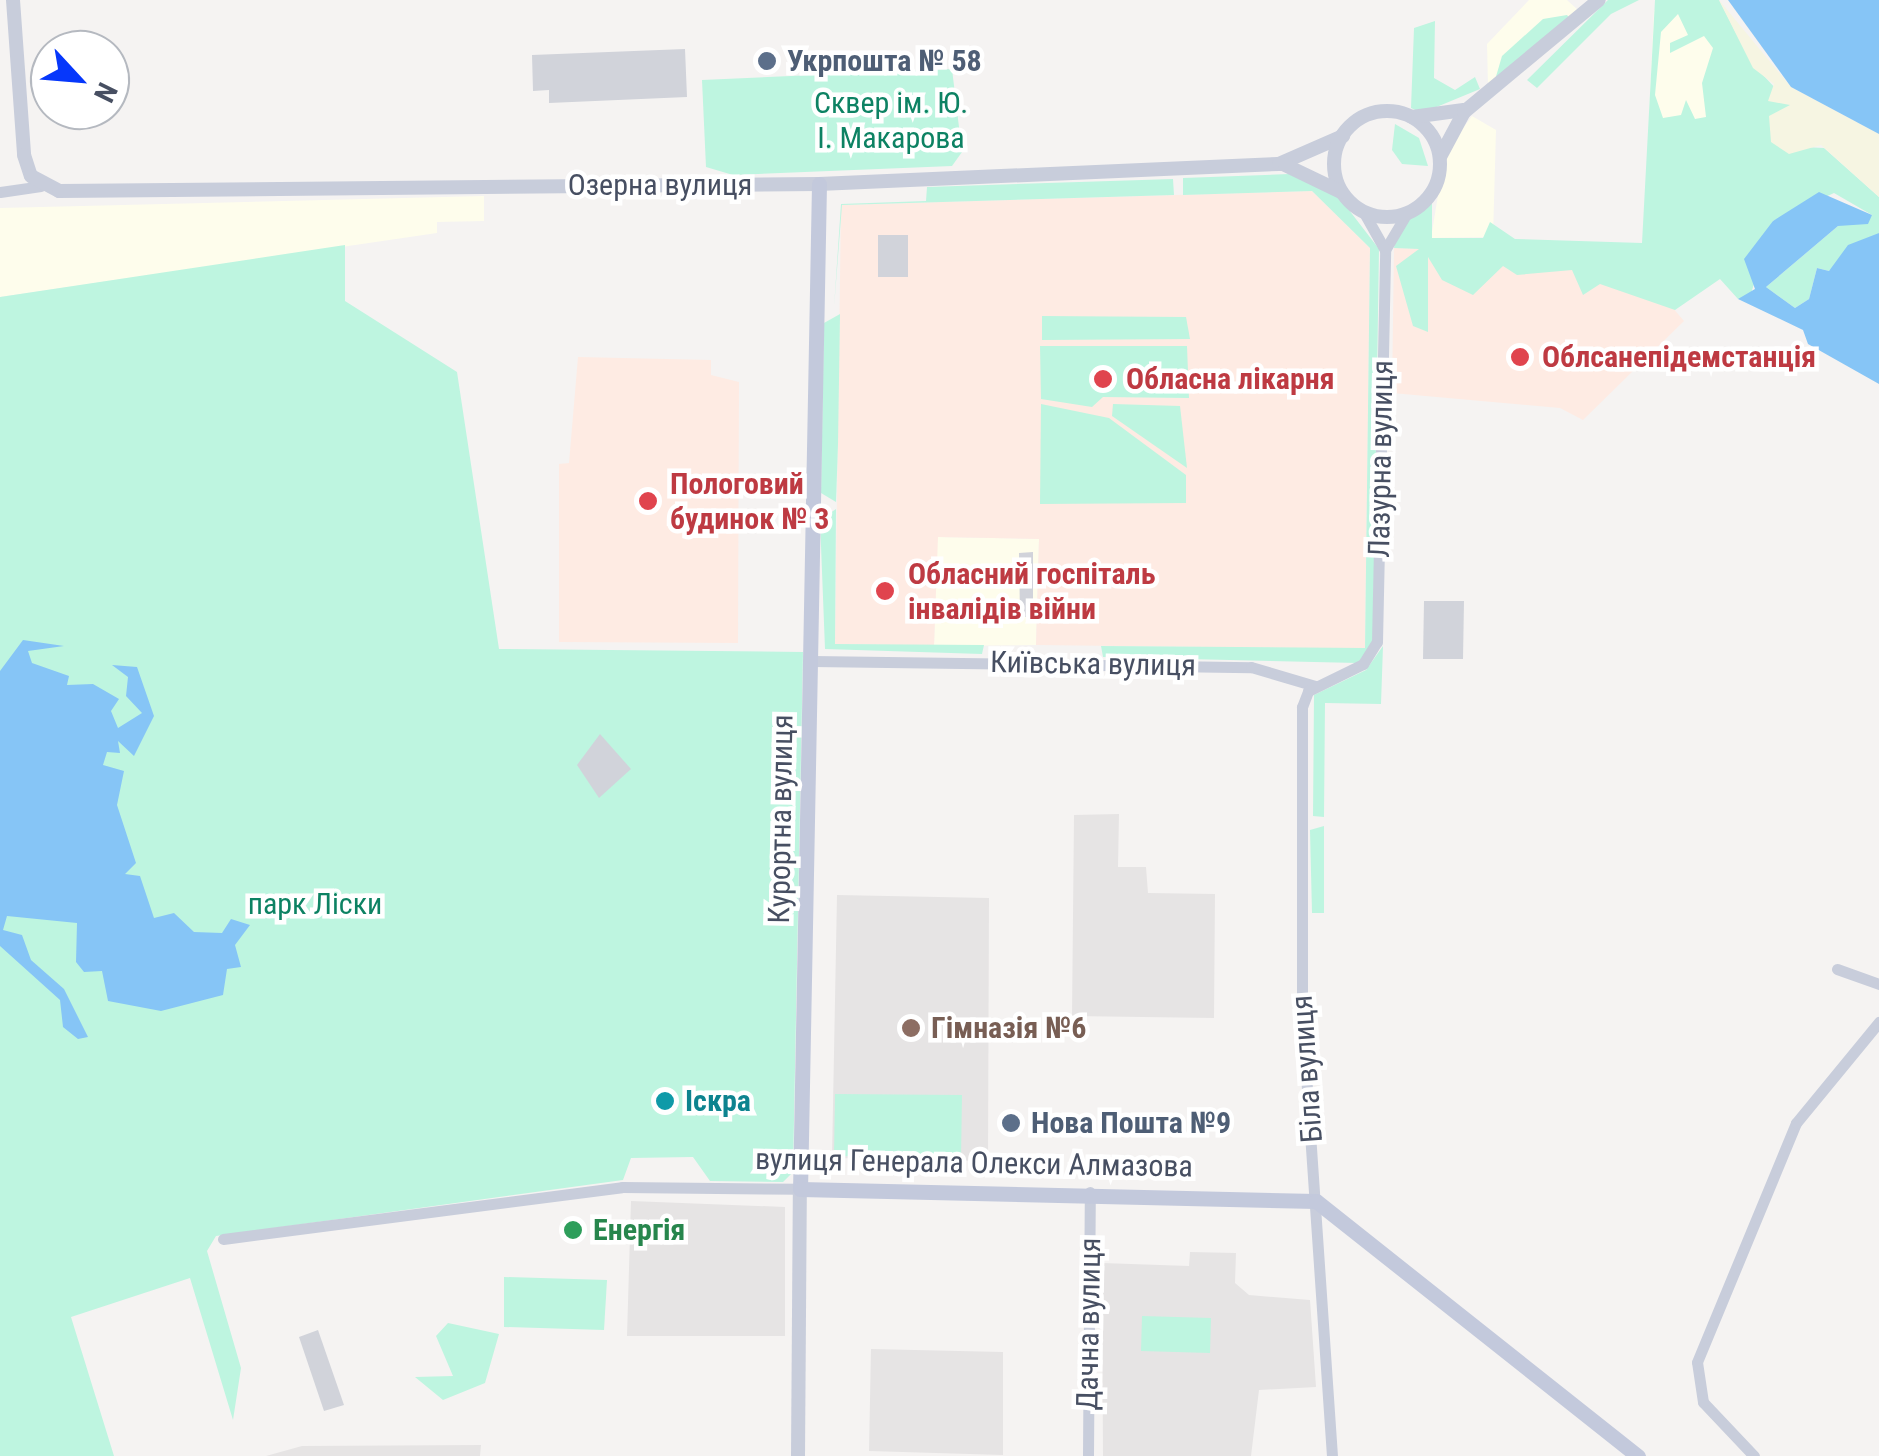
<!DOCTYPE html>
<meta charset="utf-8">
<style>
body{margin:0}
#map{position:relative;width:1879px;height:1456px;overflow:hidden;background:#f5f3f2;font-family:"Roboto Condensed",sans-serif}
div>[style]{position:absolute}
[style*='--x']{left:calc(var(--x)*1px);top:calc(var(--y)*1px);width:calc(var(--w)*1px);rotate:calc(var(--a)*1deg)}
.commercial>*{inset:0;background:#fefdec}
.education>*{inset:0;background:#e6e4e4}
.medical>*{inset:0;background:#feebe3}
.green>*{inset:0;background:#bef5e0}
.sand>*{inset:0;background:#f6f5e2}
.water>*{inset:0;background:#86c5f6}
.building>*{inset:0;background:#d1d3da}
.minor>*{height:11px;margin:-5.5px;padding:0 5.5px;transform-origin:5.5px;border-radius:5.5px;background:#c8cddb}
.tertiary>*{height:14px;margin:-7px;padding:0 7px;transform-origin:7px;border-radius:7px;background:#c8cddb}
.tertiary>.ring{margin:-7px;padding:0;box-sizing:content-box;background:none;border:14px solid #c8cddb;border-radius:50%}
.secondary>*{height:15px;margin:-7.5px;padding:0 7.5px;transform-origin:7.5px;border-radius:7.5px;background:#c3c9dc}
.dots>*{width:28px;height:28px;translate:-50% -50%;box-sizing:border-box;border:5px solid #fff;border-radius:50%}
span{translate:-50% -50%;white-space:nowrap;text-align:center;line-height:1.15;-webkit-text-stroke:9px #fff;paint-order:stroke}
.service-label{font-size:30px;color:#4e5e75;font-weight:700}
.left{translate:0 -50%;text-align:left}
.park-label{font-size:30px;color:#0d8263}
.street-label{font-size:30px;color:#474f62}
.health-label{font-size:30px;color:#be3a42;font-weight:700}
.education-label{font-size:30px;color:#785e54;font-weight:700}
.culture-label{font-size:30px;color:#0d838f;font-weight:700}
.leisure-label{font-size:30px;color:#27864d;font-weight:700}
.north{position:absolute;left:30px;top:30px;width:100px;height:100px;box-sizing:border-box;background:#fff;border:2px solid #b5b9c0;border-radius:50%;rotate:116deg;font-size:28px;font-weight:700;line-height:40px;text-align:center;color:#474f62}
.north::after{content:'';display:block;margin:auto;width:35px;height:45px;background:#0637fb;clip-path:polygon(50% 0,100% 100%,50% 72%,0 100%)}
</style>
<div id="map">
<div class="commercial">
<i style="clip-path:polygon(1529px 0,1567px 0,1579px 11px,1488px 85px,1487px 44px)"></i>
<i style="clip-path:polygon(1654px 10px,1692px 11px,1714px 48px,1713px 120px,1649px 119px)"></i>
<i style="clip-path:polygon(1472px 116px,1496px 130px,1493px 237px,1431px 238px,1445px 153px)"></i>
<i style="clip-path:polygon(484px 196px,484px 221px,437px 222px,437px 233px,0 297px,0 208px)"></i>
<i style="clip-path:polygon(937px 537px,1039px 539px,1036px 645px,934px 646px)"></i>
</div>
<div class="education">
<i style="clip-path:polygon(1119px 814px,1118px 867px,1146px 867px,1148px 893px,1215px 894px,1214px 1018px,1072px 1016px,1074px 815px)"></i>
<i style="clip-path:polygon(837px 895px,989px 898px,988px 1161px,832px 1158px)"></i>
<i style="clip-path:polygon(631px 1201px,785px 1207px,785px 1336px,627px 1336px)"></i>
<i style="clip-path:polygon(1190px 1252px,1236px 1253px,1235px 1283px,1249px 1295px,1310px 1300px,1316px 1387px,1259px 1390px,1251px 1456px,1103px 1456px,1102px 1263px,1189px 1266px)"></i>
<i style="clip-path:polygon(871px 1349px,1003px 1352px,1003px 1455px,869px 1451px)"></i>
<i style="clip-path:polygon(481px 1445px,480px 1456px,266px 1456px,302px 1446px)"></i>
</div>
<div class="medical">
<i style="clip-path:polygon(1312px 191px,1370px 248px,1365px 649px,1036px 645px,1039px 539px,938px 537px,934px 646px,835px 644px,841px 205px)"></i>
<i style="clip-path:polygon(1394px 248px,1598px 252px,1655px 287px,1684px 321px,1583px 420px,1560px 408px,1392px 393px)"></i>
<i style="clip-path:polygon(578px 357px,711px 360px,711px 375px,739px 382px,738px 643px,559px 642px,559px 464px,569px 463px)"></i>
</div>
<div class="green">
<i style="clip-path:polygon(1608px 0,1639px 0,1611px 14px,1537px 88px,1527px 80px)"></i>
<i style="clip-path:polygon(evenodd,1655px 0,1719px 0,1751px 62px,1791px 105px,1781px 113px,1782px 146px,1824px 148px,1879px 197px,1879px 233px,1829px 271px,1817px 268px,1809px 299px,1795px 308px,1766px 287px,1838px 226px,1872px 215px,1834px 193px,1773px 221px,1750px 297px,1738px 299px,1720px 279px,1675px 310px,1600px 284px,1583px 295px,1572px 270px,1517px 275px,1503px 266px,1473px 295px,1442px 280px,1428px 257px,1428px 332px,1413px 326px,1396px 266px,1419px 249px,1394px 248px,1396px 232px,1432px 199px,1432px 238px,1483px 238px,1490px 222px,1515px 239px,1642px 243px,1655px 0,1678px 14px,1688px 35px,1670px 43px,1670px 53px,1704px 36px,1713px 48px,1702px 83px,1706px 117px,1695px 119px,1686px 100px,1681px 115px,1663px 118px,1655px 95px,1661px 32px,1678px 14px)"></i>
<i style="clip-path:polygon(1567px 15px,1571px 20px,1495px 80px,1502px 56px,1543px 19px)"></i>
<i style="clip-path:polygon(1435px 21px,1434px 78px,1455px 90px,1475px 77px,1480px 89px,1422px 113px,1411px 108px,1414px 28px)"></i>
<i style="clip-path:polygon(952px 69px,962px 152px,952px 166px,733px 175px,706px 167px,702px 80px)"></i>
<i style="clip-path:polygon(1395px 124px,1419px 138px,1428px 166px,1402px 164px,1392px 150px)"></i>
<i style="clip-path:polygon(1289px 174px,1339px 197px,1379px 249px,1373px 643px,1358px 663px,1103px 657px,1101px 646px,1365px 648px,1370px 248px,1312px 191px,1183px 195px,1183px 178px)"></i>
<i style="clip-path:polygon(1173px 179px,1174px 195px,842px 205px,834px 308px,841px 204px,926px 201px,927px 187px)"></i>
<i style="clip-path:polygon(345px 245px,345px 301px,457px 372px,499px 649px,803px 652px,793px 1172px,783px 1182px,710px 1181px,693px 1157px,631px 1158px,623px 1180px,216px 1236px,207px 1251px,241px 1368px,233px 1420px,190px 1278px,71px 1317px,114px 1456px,0 1456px,0 297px)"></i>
<i style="clip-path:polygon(840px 314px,838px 444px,836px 502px,821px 493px,824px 323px)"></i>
<i style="clip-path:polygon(1042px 316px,1186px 317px,1190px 339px,1042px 340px)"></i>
<i style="clip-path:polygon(1040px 346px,1187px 346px,1189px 398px,1103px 397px,1092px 407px,1041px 399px)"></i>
<i style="clip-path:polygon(1041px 404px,1109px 418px,1186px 475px,1186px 503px,1040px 504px)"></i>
<i style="clip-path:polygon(1113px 404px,1180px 406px,1187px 468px,1112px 416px)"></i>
<i style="clip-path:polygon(836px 509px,835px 644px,984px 645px,982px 654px,825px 649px,820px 520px)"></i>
<i style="clip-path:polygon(1383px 646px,1381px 704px,1325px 703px,1324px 817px,1313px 816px,1314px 695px,1366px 670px)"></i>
<i style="clip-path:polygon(1324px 826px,1324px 913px,1312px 913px,1310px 830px)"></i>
<i style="clip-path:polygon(835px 1094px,962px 1095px,961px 1158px,834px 1156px)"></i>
<i style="clip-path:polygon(504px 1277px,607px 1280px,604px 1330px,504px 1327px)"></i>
<i style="clip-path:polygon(1142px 1316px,1211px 1318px,1210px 1353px,1141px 1351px)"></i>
<i style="clip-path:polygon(448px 1323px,499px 1334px,485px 1383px,443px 1400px,415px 1377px,453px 1376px,436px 1336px)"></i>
</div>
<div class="sand">
<i style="clip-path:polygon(1719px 0,1791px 87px,1879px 134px,1879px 197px,1821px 145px,1789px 154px,1771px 142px,1769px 116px,1790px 105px,1768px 101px,1774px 84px,1753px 68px)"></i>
</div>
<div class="water">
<i style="clip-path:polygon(1728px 0,1879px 0,1879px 134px,1791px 87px)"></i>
<i style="clip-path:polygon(1819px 192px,1872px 215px,1868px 224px,1838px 226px,1766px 287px,1795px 308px,1809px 299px,1817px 268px,1829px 271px,1848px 245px,1879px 233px,1879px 384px,1808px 344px,1803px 330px,1738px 299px,1755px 289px,1744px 259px,1773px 221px)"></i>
<i style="clip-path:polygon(23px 640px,64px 646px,28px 651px,32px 663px,69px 676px,67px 685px,93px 684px,119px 699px,111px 711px,118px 728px,142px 713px,126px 696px,128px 677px,112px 665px,137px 667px,154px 716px,134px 756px,118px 741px,120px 753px,107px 752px,103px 765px,124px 771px,117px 805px,136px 863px,125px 874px,140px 876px,154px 918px,174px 913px,194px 932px,222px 933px,231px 919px,250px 925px,235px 945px,241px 967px,227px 969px,223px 995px,161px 1011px,108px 1001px,102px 971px,84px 972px,76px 962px,77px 923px,7px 916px,3px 930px,22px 935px,31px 960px,64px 989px,88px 1037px,78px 1039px,63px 1027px,60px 1000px,0 946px,0 671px)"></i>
</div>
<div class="building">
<i style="clip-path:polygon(685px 49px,687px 97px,549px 103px,549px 90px,533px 91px,532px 55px)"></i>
<i style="clip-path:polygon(878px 235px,908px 235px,908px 277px,878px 277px)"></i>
<i style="clip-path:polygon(1033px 552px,1033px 617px,1020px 617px,1019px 553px)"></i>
<i style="clip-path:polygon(1424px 601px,1464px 601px,1463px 659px,1423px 659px)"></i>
<i style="clip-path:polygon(600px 734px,631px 769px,599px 798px,577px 765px)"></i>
<i style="clip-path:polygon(318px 1330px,344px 1405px,324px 1411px,299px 1337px)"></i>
</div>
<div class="minor">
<i style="--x:0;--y:192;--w:41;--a:-8.3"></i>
<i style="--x:1385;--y:250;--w:43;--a:-59.3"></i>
<i style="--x:812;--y:661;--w:439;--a:0.8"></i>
<i style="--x:1251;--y:667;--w:67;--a:16.5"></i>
<i style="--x:1837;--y:969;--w:45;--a:19.7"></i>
<i style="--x:223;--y:1239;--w:402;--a:-7.4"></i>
<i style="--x:622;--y:1187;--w:178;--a:0.6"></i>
<i style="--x:1088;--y:1456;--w:264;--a:-89.6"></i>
<i style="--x:1332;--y:1456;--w:446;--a:-93.9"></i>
<i style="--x:1302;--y:1011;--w:304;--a:-90"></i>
<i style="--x:1302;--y:707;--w:17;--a:-69"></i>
<i style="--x:1308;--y:691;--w:61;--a:-26.1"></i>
<i style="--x:1363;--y:664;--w:26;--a:-58"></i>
<i style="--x:1377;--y:642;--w:392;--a:-88.8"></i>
<i style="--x:1385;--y:250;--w:45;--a:-119.4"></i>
<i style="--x:1754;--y:1456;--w:74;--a:-133.4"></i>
<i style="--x:1703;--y:1402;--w:40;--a:-98.5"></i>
<i style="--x:1697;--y:1362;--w:259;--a:-67.5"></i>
<i style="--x:1796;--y:1123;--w:131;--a:-50.6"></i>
</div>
<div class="tertiary">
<i style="--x:13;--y:0;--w:155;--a:85.9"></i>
<i style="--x:24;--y:155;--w:22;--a:72"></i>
<i style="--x:31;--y:176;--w:32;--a:28"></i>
<i style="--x:59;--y:191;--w:760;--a:-0.53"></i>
<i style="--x:819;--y:184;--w:460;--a:-2.5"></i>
<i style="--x:1279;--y:164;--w:70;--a:-23.6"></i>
<i class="ring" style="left:1334px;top:111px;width:92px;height:92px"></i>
<i style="--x:1412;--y:117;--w:52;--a:-7.7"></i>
<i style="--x:1440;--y:157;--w:51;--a:-61.9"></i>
<i style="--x:1464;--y:112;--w:175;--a:-39.7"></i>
<i style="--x:1285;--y:165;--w:62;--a:25.7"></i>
<i style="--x:798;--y:1456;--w:267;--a:-89.6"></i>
</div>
<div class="secondary">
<i style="--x:819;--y:184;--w:1005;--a:91.08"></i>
<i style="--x:800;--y:1189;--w:516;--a:1.33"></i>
<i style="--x:1316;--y:1201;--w:411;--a:38.4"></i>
</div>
<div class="dots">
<i style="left:767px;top:61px;background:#5c6f8a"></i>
<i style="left:1520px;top:357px;background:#e0444e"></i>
<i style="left:1103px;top:379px;background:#e0444e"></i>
<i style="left:648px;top:501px;background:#e0444e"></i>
<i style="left:885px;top:591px;background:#e0444e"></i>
<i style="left:911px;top:1028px;background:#8d6e63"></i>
<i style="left:665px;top:1101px;background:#0f9aa8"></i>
<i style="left:1011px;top:1123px;background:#5c6f8a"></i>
<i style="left:573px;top:1230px;background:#2e9e5b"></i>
</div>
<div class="service-label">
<span class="left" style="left:787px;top:61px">Укрпошта № 58</span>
<span class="left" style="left:1031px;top:1123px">Нова Пошта №9</span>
</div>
<div class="park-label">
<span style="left:891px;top:120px">Сквер ім. Ю.<br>І. Макарова</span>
<span style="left:315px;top:904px">парк Ліски</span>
</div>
<div class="street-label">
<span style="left:660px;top:185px">Озерна вулиця</span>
<span style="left:1381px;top:459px;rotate:-89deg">Лазурна вулиця</span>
<span style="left:1093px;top:664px;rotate:1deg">Київська вулиця</span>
<span style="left:781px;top:819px;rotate:-89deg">Курортна вулиця</span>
<span style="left:1307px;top:1069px;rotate:-94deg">Біла вулиця</span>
<span style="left:974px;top:1163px;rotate:1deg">вулиця Генерала Олекси Алмазова</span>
<span style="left:1089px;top:1324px;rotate:-89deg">Дачна вулиця</span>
</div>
<div class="health-label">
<span class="left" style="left:1542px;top:357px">Облсанепідемстанція</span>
<span class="left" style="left:1126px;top:379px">Обласна лікарня</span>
<span class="left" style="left:670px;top:501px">Пологовий<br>будинок № 3</span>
<span class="left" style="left:908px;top:591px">Обласний госпіталь<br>інвалідів війни</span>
</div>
<div class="education-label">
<span class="left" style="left:931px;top:1028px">Гімназія №6</span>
</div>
<div class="culture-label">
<span class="left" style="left:685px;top:1101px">Іскра</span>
</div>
<div class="leisure-label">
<span class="left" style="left:593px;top:1230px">Енергія</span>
</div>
<div class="north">N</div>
</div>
